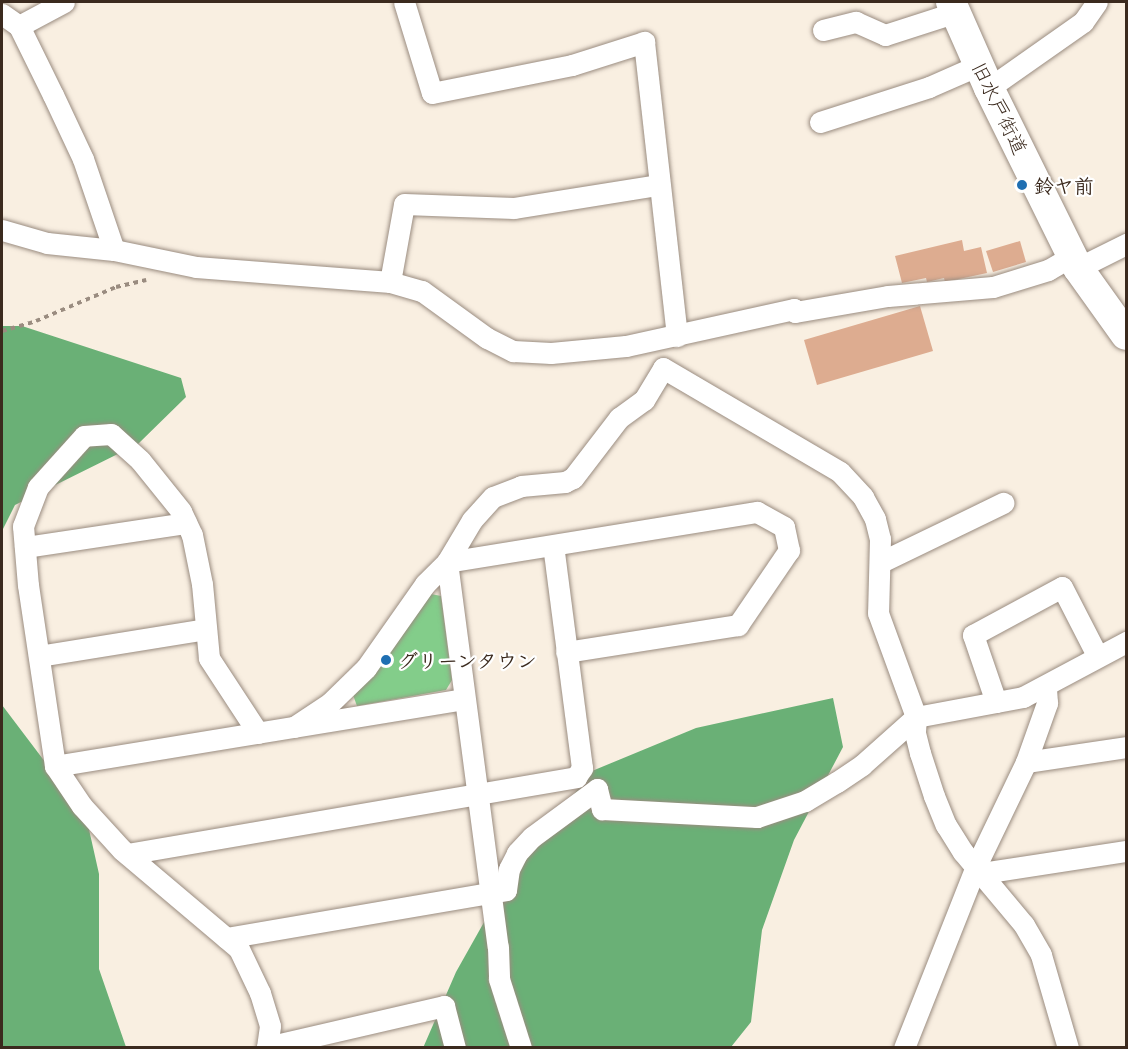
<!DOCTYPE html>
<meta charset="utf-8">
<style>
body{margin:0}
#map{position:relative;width:1128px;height:1049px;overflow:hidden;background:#f9efe1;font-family:Mali,"Klee One",sans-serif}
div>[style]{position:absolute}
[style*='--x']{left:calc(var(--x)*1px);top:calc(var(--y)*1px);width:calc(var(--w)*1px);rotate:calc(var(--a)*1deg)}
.green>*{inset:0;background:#83cd8a}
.forest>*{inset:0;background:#6ab076}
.building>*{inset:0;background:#ddac90}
.path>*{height:4px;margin-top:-2px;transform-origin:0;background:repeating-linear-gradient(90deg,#9a8c80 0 4.5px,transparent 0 9px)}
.roads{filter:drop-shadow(0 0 2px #9a8c80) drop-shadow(0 0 2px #9a8c80)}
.street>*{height:21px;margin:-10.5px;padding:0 10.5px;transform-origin:10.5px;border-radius:10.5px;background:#fff}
.secondary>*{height:30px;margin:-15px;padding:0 15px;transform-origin:15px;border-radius:15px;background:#fff}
.dots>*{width:16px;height:16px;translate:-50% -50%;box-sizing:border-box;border:3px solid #fff;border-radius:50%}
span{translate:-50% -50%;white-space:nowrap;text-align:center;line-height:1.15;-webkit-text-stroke:4.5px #fff;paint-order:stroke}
.street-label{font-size:20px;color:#3b2a1e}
.poi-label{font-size:20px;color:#3b2a1e;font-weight:700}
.left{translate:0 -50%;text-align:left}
.frame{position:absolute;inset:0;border:3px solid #3b2a1e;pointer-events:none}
</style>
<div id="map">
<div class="green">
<i style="clip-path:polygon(431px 594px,441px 596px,452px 680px,446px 690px,357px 706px,353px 695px,389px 654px)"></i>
</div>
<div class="forest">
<i style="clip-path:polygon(2px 326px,22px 326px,181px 378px,186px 397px,138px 444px,15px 505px,2px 531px)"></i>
<i style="clip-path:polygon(833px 698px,843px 747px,794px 840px,762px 930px,751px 1022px,731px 1047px,423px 1048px,456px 972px,510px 876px,592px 771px,696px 728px)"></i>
<i style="clip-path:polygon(2px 705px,86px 816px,99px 874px,99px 969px,126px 1047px,2px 1047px)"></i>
</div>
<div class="building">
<i style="clip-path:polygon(962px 240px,964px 251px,981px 247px,987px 273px,945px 282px,944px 278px,927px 282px,926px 278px,902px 283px,895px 256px)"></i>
<i style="clip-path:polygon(1020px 241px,1026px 262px,993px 272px,986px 251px)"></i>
<i style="clip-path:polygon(920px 306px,933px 351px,817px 385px,804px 340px)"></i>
</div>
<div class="path">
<i style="--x:2;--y:331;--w:35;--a:-16"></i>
<i style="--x:36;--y:321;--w:87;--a:-23"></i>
<i style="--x:116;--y:287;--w:31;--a:-13"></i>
</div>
<div class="roads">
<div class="street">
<i style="--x:404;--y:2;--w:95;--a:72.9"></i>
<i style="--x:432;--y:93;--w:143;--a:-11.3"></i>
<i style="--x:572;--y:65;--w:76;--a:-17.7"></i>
<i style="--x:644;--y:42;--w:296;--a:83.6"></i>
<i style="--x:2;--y:14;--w:21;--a:35"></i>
<i style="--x:19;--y:26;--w:77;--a:63.8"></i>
<i style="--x:53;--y:95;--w:71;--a:64.9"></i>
<i style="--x:83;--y:159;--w:96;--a:71.2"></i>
<i style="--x:19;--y:26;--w:51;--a:-28.1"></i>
<i style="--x:823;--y:30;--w:34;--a:-14"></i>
<i style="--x:856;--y:22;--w:32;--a:24"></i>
<i style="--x:885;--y:35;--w:75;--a:-17.9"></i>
<i style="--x:989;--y:88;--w:115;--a:-35.1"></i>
<i style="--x:1083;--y:22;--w:24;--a:-55"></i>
<i style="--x:820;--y:122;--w:114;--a:-17.8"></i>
<i style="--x:929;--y:87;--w:55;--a:-23.7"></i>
<i style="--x:2;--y:230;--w:47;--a:16.1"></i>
<i style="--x:47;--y:243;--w:67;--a:6"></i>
<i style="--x:114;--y:250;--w:84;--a:11.7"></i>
<i style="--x:196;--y:267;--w:195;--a:4.4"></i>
<i style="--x:390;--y:282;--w:33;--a:16"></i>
<i style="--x:422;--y:291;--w:80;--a:35.9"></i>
<i style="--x:487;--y:338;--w:29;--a:27"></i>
<i style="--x:513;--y:351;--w:38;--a:3"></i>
<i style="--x:551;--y:353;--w:75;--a:-5.3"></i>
<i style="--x:626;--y:346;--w:172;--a:-12.4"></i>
<i style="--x:794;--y:309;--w:3;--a:72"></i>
<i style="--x:795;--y:312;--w:94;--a:-9.8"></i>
<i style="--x:888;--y:296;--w:105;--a:-4.9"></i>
<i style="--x:993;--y:287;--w:58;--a:-17.2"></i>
<i style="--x:1048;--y:270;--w:28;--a:-30"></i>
<i style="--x:1078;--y:268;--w:54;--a:-26.6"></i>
<i style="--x:390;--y:282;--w:79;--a:-79.8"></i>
<i style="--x:404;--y:204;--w:110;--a:2.1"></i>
<i style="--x:514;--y:208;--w:146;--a:-9.1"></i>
<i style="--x:25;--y:547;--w:163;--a:-8.5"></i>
<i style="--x:447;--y:562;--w:314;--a:-9.2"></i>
<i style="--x:757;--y:512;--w:31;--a:29"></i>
<i style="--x:784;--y:527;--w:24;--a:78"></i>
<i style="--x:789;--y:550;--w:91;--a:124.2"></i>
<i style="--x:738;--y:625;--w:174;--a:171.1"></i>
<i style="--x:447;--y:562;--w:388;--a:82.5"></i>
<i style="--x:498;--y:947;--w:32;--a:88"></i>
<i style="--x:499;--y:979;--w:72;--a:72.3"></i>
<i style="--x:881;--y:562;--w:136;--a:-25.8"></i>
<i style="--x:39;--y:656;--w:169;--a:-9.2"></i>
<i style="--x:996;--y:702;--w:71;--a:-108.9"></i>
<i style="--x:973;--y:635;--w:101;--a:-28.3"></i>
<i style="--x:1062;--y:587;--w:76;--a:62.8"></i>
<i style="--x:294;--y:727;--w:43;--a:-33.7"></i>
<i style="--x:330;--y:703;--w:50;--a:-44.2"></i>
<i style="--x:366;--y:668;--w:103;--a:-54.9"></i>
<i style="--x:425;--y:584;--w:31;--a:-45"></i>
<i style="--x:447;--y:562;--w:49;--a:-59.2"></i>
<i style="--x:472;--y:520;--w:31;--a:-48"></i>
<i style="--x:493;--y:497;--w:30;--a:-21"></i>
<i style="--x:521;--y:486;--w:44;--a:-5.2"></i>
<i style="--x:565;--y:482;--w:9;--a:-27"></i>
<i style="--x:573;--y:478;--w:76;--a:-52.5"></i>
<i style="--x:619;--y:418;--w:31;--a:-36"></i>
<i style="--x:644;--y:400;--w:37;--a:-59"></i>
<i style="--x:663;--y:368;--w:205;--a:30.4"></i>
<i style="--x:840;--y:472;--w:34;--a:47"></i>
<i style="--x:863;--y:497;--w:25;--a:61"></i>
<i style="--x:875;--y:519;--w:21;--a:76"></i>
<i style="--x:880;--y:539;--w:74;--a:91.5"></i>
<i style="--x:878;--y:613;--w:111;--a:69.9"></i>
<i style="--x:916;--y:717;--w:16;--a:94"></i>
<i style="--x:915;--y:733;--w:21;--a:76"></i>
<i style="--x:920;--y:753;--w:45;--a:72"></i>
<i style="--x:934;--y:796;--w:31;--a:68"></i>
<i style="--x:946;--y:825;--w:32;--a:58"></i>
<i style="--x:963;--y:852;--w:95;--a:50.1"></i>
<i style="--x:1024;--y:925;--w:34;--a:60"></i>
<i style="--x:1041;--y:955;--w:97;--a:73.8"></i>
<i style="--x:258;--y:733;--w:90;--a:-123.2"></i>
<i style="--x:209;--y:658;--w:74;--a:-95.4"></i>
<i style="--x:202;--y:584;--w:50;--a:-101.5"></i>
<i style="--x:192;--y:535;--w:26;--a:-115"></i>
<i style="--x:181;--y:511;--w:65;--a:-128.8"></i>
<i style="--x:140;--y:460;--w:39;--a:-138"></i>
<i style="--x:111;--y:434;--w:27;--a:176"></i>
<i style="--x:84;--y:436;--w:69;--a:132"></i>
<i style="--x:38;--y:487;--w:42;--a:111"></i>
<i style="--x:23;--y:526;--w:59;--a:85.2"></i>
<i style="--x:28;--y:585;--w:183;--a:81.5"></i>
<i style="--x:55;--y:766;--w:48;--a:56"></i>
<i style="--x:82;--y:806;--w:59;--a:47.7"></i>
<i style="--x:122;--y:850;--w:153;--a:40.2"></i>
<i style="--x:239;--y:949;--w:49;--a:64.5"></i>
<i style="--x:260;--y:993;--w:34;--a:73"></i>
<i style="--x:270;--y:1026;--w:21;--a:98"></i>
<i style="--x:267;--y:1047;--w:182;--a:-13"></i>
<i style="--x:444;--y:1006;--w:43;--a:75.3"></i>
<i style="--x:1026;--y:762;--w:101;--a:-8.5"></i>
<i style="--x:55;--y:766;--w:414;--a:-9.3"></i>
<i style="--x:127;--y:854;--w:456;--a:-9.7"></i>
<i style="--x:576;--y:777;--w:11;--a:-56"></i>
<i style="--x:582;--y:768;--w:224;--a:-97.4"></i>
<i style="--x:982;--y:873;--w:146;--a:-8.7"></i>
<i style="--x:226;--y:938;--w:284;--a:-9.7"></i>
<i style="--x:506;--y:890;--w:21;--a:-82"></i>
<i style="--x:509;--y:869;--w:18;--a:-63"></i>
<i style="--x:517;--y:853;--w:22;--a:-47"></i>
<i style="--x:532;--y:837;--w:81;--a:-36.4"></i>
<i style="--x:597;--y:789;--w:21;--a:76"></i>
<i style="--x:602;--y:809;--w:155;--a:3"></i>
<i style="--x:757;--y:817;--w:51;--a:-18.4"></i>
<i style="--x:805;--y:801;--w:37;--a:-31"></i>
<i style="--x:837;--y:782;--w:30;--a:-34"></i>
<i style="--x:862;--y:765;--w:72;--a:-41.6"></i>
<i style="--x:916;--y:717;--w:109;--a:-10.6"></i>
<i style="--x:1023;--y:697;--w:117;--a:-28.1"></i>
<i style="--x:904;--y:1048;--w:196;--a:-68.4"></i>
<i style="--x:976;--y:866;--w:115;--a:-64.3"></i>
<i style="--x:1026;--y:762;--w:63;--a:-70.4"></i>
<i style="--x:1047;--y:703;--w:16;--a:-94"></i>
</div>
<div class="secondary">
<i style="--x:951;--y:2;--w:94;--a:66.2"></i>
<i style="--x:989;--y:88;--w:201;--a:63.7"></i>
<i style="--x:1078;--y:268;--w:82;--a:54.4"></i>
</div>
</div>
<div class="dots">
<i style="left:1022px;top:185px;background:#1f6fb2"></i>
<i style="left:386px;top:660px;background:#1f6fb2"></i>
</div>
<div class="street-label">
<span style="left:1000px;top:108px;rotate:64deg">旧水戸街道</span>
</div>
<div class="poi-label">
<span class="left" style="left:1034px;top:185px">鈴ヤ前</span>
<span class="left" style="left:398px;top:660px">グリーンタウン</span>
</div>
<div class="frame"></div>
</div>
